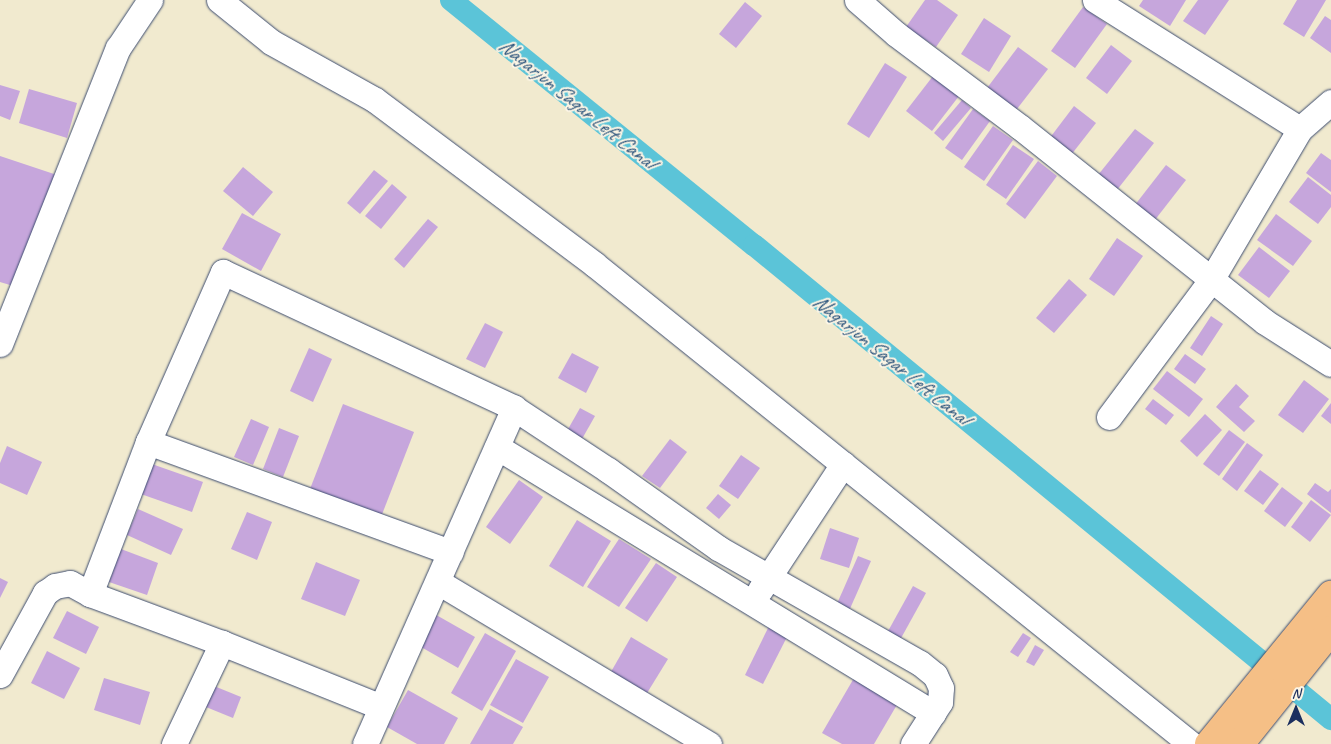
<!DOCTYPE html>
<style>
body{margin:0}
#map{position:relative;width:1331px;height:744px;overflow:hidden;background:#f1eacf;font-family:Caveat,sans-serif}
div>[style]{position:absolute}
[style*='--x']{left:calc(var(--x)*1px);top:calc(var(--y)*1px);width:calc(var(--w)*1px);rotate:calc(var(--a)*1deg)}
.canal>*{height:22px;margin:-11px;padding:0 11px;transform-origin:11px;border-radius:11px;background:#5bc4d8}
.building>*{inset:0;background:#c6a6dc}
.roads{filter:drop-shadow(0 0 1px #3b4b6f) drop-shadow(0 0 1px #3b4b6f)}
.minor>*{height:25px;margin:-12.5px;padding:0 12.5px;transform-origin:12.5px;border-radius:12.5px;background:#fff}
.major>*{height:28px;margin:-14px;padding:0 14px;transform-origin:14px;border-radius:14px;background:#f5bf86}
span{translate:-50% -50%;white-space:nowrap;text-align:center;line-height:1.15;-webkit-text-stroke:4px #fcf5e5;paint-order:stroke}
.water-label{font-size:21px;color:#2b547c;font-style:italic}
.north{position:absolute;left:1271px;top:684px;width:50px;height:50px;-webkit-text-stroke:4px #fcf5e5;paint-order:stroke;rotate:0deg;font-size:14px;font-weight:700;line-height:20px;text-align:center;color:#1b2f5e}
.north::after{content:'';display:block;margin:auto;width:18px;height:22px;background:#1b2f5e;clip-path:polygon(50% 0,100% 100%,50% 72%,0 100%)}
</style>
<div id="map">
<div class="canal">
<i style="--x:451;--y:0;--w:390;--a:39"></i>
<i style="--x:754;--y:245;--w:747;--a:39.4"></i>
</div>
<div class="building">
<i style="clip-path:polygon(925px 0,937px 0,958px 15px,936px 47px,906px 27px)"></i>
<i style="clip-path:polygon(1143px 0,1186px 0,1170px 26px,1139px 6px)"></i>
<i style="clip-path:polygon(1198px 0,1229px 0,1205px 35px,1183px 21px)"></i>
<i style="clip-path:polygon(1297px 0,1326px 0,1304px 37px,1283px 24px)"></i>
<i style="clip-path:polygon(745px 2px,762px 16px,736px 48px,719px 34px)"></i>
<i style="clip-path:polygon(1083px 7px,1107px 24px,1075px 68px,1051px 51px)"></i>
<i style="clip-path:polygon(1325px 16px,1331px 20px,1331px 53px,1310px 38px)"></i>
<i style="clip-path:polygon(984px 18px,1011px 36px,989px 72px,961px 54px)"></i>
<i style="clip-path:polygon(1111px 45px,1132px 61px,1107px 94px,1086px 78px)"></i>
<i style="clip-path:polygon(1018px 47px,1048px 69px,1013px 114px,984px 92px)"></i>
<i style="clip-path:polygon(885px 63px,907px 77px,869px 138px,847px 124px)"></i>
<i style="clip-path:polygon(933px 76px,959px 96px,932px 131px,906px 111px)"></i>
<i style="clip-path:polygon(0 85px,20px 91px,10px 120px,0 116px)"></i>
<i style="clip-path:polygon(29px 89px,77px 103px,67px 138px,19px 123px)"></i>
<i style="clip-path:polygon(962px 100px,971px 108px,943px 141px,934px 133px)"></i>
<i style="clip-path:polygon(1074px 106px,1096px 123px,1071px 155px,1049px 139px)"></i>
<i style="clip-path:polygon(973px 109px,990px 121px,962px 160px,945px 148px)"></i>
<i style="clip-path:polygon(993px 126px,1013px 140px,984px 181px,964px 167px)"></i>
<i style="clip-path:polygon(1135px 129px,1154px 143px,1113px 195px,1094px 180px)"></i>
<i style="clip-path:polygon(1013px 145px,1034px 159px,1006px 199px,986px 185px)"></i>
<i style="clip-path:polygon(1321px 153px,1331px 160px,1331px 192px,1306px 173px)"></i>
<i style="clip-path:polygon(0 156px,57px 175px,20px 288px,0 282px)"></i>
<i style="clip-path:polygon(1038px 161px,1057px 176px,1025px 219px,1006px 204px)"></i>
<i style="clip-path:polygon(1166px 165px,1186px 180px,1151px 225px,1131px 210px)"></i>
<i style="clip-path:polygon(243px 167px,273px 192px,253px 216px,223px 191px)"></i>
<i style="clip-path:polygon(374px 170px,388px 181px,360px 214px,347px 203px)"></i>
<i style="clip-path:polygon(1308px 177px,1331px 195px,1331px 207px,1318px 224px,1289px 202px)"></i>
<i style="clip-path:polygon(392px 184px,407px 197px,381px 229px,365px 216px)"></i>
<i style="clip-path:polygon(242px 213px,281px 234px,261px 271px,222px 249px)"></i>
<i style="clip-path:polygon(1276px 214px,1312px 241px,1293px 266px,1257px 240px)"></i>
<i style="clip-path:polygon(428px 219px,438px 227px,404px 268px,394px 259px)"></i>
<i style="clip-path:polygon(1117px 238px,1143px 256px,1114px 296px,1089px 279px)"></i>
<i style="clip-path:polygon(1259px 247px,1290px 271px,1269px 298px,1238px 275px)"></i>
<i style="clip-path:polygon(1069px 279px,1087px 295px,1054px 333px,1036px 318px)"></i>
<i style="clip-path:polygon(1211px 316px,1223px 324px,1202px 356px,1190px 348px)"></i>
<i style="clip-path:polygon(485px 323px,503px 332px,485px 368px,466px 359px)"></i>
<i style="clip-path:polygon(309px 348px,332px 359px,313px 402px,290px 391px)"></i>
<i style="clip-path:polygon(572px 353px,599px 367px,586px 393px,558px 378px)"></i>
<i style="clip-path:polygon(1185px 354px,1206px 369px,1195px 384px,1174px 369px)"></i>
<i style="clip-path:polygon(1167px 371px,1203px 399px,1189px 417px,1153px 389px)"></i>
<i style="clip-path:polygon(1304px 380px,1329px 399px,1303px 433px,1278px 415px)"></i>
<i style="clip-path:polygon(1236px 384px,1249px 396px,1239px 407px,1255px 421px,1244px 432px,1216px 407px)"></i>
<i style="clip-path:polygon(1153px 399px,1174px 415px,1166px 425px,1145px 409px)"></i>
<i style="clip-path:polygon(1331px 403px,1331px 424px,1321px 416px)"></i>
<i style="clip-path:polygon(343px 404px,414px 432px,381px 517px,310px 489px)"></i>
<i style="clip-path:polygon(580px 408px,595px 416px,582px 439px,567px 431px)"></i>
<i style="clip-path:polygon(1205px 414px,1222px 430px,1197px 457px,1180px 441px)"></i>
<i style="clip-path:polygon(251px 419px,269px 427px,253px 465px,234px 457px)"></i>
<i style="clip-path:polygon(279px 428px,299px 436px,283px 477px,263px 469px)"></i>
<i style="clip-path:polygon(1229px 430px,1245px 442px,1219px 476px,1203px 464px)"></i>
<i style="clip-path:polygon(670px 439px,687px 452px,660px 488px,642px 476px)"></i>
<i style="clip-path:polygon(1247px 443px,1263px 455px,1237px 491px,1222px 479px)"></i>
<i style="clip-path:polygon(7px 446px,42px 462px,27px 495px,0 483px,0 463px)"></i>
<i style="clip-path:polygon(741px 455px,760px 468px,738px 499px,719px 486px)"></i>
<i style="clip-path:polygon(149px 463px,203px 482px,192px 512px,138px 493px)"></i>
<i style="clip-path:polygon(1260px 470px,1279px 484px,1263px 505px,1244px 491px)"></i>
<i style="clip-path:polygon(519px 480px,543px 497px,510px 544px,486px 527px)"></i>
<i style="clip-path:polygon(1315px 483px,1328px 492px,1331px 489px,1331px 513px,1307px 494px)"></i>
<i style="clip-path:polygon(1282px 487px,1303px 503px,1285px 527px,1264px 511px)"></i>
<i style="clip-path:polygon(718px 494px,731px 505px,719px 519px,706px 508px)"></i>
<i style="clip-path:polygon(1311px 500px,1331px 515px,1310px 542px,1291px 527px)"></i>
<i style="clip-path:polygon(138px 509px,183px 529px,171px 555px,127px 535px)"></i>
<i style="clip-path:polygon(247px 512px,272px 522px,257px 560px,231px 549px)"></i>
<i style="clip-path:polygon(577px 520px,611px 541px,583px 587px,549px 566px)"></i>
<i style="clip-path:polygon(830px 528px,859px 538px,849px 568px,820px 559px)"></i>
<i style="clip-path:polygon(619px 539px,651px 559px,619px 607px,587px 587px)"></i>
<i style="clip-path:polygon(121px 549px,158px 563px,147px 595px,109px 582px)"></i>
<i style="clip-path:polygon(858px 556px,871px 561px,849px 611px,836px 606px)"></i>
<i style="clip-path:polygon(316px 562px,360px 580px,345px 616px,301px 599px)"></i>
<i style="clip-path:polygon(656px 563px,677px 577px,647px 622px,625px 608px)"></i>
<i style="clip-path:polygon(0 578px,8px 582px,0 598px)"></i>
<i style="clip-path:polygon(913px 586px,926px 593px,900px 640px,887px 633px)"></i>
<i style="clip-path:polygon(67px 611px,99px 627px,86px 654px,53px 638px)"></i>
<i style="clip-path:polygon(431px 612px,475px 637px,458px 668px,414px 643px)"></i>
<i style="clip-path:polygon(769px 626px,788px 635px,763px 684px,745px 675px)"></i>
<i style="clip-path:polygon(485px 633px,516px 651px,482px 711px,451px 693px)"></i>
<i style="clip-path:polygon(1023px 633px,1031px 638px,1018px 657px,1010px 652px)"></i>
<i style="clip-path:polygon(631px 637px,668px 659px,644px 698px,608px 677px)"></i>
<i style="clip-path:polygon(1035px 645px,1044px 650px,1034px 666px,1026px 662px)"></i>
<i style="clip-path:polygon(47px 651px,80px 668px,64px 699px,31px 683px)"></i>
<i style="clip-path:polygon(516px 659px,549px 677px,523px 723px,490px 705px)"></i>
<i style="clip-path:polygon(104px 678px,150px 692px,140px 725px,94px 710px)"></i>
<i style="clip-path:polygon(854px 678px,898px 703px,874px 744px,842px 744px,822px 733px)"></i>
<i style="clip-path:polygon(214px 686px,241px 697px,233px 718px,206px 707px)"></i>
<i style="clip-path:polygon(408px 690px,458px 718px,444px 744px,417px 744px,387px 727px)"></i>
<i style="clip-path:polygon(490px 709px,523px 727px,513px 744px,470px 744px)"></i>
</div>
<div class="roads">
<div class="minor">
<i style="--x:219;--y:0;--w:67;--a:38.9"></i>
<i style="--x:271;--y:42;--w:119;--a:29.1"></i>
<i style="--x:375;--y:100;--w:274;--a:36.8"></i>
<i style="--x:594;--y:264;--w:766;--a:38.8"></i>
<i style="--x:857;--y:0;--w:52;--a:41.1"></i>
<i style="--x:896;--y:34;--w:155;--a:36.9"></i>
<i style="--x:1020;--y:127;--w:313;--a:38.5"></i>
<i style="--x:1265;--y:322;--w:78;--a:32.5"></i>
<i style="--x:1095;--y:0;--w:242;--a:32.2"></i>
<i style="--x:0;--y:344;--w:319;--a:-68.3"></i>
<i style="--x:118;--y:48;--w:58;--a:-56.3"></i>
<i style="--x:1109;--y:417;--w:171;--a:-53.3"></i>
<i style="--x:1211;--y:280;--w:175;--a:-59.5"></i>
<i style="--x:1300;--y:129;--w:41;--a:-41.1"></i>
<i style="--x:148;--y:442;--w:322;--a:20"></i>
<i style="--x:497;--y:447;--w:511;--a:31.39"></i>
<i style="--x:438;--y:582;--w:316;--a:30.9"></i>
<i style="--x:760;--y:590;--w:151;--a:-56.6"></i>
<i style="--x:90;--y:594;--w:141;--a:20.4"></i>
<i style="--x:0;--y:675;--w:94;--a:-61.2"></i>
<i style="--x:45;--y:593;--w:12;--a:-35"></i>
<i style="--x:55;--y:586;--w:15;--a:-11"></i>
<i style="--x:70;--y:583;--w:23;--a:29"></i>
<i style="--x:90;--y:594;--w:163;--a:-69.1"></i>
<i style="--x:148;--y:442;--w:186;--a:-66.2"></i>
<i style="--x:223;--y:272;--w:321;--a:25"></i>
<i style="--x:174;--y:744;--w:112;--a:-64.6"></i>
<i style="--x:222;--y:643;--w:171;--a:21.9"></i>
<i style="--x:365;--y:744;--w:368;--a:-66.1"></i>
<i style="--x:514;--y:408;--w:113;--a:33.4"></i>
<i style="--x:608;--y:470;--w:135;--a:35.3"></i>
<i style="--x:718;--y:548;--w:232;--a:29.7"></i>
<i style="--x:920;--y:663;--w:19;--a:39"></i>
<i style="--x:935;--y:675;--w:14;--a:65"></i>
<i style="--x:941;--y:688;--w:14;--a:94"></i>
<i style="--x:940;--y:702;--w:50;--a:122.7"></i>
</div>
<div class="major">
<i style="--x:1209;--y:744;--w:193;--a:-50.7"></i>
<i style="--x:1240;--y:744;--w:146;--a:-51.4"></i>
</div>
</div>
<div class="water-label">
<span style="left:577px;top:103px;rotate:39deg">Nagarjun Sagar Left Canal</span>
<span style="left:891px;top:359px;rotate:39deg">Nagarjun Sagar Left Canal</span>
</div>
<div class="north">N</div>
</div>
